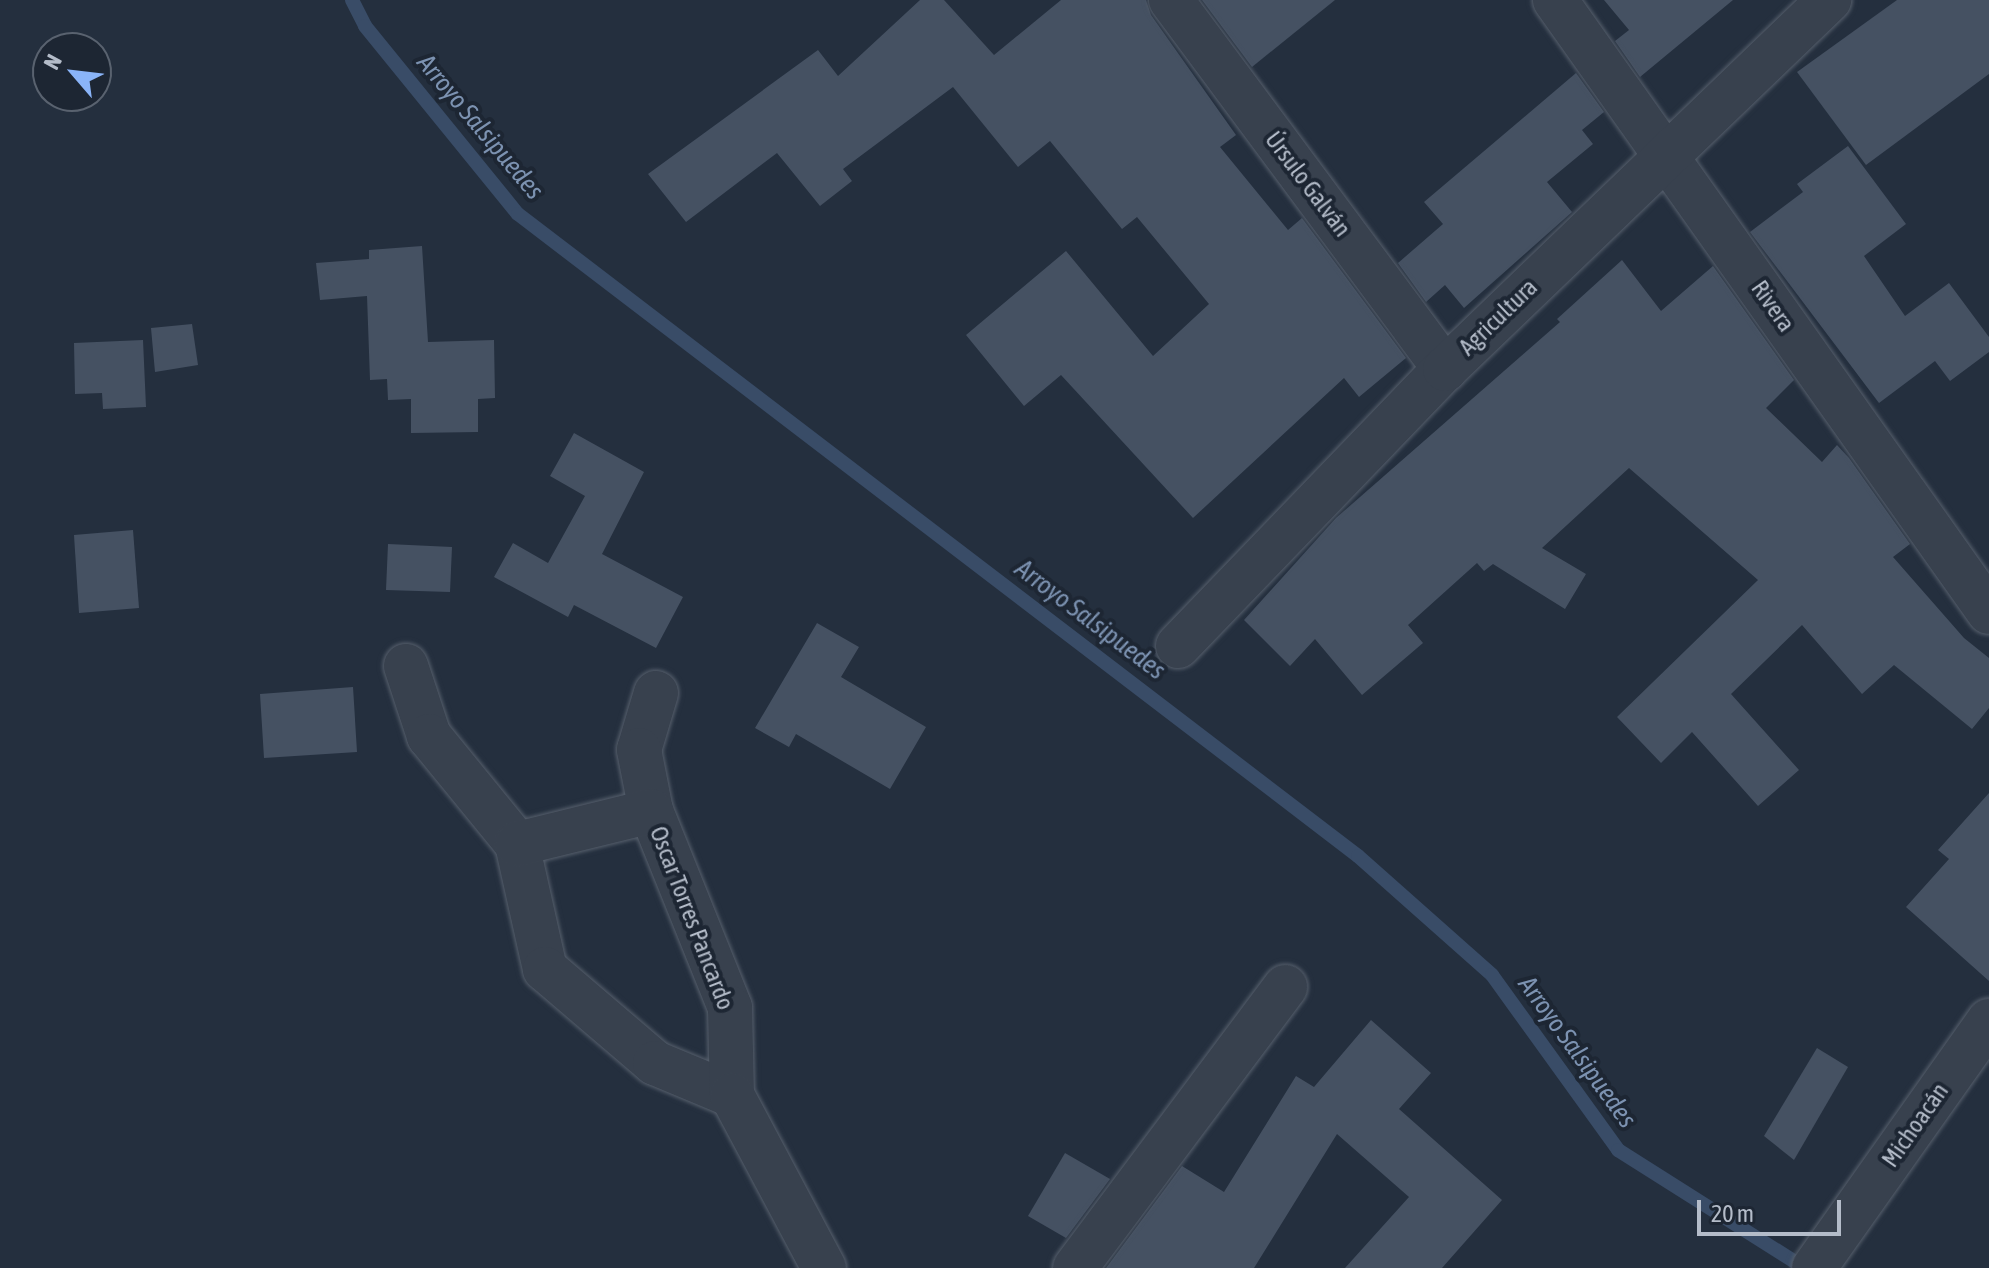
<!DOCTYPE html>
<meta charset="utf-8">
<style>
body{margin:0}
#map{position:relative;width:1989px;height:1268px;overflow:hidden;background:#242f3e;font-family:"Asap Condensed",sans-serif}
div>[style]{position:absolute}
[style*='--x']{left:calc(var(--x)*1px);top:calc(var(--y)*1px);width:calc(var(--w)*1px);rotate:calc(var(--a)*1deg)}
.stream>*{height:14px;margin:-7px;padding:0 7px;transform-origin:7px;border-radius:7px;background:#394c67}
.building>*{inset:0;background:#455162}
.roads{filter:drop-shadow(0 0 2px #565f6c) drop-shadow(0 0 2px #565f6c)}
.minor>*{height:44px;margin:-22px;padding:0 22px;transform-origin:22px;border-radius:22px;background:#38414e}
span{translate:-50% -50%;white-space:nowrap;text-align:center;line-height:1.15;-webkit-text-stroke:8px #1d2633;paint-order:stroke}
.street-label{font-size:24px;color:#b4bcc9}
.water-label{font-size:26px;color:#7c92b1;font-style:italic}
.north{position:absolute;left:32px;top:32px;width:80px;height:80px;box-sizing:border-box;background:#1d2633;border:2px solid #59626f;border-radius:50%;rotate:298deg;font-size:22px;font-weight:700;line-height:32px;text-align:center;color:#b4bcc9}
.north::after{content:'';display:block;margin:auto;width:28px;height:36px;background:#8ab4f8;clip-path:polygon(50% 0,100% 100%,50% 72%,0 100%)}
.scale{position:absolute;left:1697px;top:1200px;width:144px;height:36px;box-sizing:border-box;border:4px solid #b4bcc9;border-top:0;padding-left:10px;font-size:24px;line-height:28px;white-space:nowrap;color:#b4bcc9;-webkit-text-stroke:6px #1d2633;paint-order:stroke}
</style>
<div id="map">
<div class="stream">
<i style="--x:352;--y:0;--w:29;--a:63"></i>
<i style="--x:365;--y:26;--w:242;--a:50.9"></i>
<i style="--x:518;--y:214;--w:1057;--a:37.39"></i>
<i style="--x:1358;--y:856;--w:179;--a:41.6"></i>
<i style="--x:1492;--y:975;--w:216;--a:54.2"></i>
<i style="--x:1618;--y:1150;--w:221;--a:32.3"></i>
</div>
<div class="building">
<i style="clip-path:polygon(920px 0,944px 0,994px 55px,1061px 0,1146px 0,1151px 15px,1236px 135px,1220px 147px,1288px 230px,1302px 218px,1406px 358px,1359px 397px,1344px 378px,1193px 518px,1061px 375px,1024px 406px,966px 335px,1066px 251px,1153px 356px,1209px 304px,1137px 217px,1122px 229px,1050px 141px,1018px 167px,953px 87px,843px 169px,852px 181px,820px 206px,777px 153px,686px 222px,648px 174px,818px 50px,838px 76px)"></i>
<i style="clip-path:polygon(1202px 0,1335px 0,1252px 67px)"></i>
<i style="clip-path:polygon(1604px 0,1733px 0,1640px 77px,1615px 41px,1629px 30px)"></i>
<i style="clip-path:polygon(1897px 0,1989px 0,1989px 74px,1866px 165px,1797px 72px)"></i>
<i style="clip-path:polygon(1576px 73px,1604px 112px,1582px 130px,1593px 144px,1547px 182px,1572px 212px,1464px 308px,1445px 285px,1426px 302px,1398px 263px,1443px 224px,1424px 202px)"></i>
<i style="clip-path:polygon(1848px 146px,1906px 224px,1864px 256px,1905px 316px,1949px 283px,1989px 337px,1989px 352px,1950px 381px,1935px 361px,1879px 403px,1750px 232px,1803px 192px,1797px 184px)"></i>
<i style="clip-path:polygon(422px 246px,428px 342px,494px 340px,495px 398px,478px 399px,478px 432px,411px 433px,411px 399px,388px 400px,387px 379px,370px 380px,367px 296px,320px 300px,316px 263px,369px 259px,369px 250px)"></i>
<i style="clip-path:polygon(1622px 260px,1661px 311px,1713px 266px,1794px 380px,1766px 408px,1822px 462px,1837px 445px,1849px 458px,1910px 544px,1893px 557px,1964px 638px,1989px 658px,1989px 708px,1972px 729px,1894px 665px,1862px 694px,1802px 625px,1731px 694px,1799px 770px,1758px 806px,1692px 732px,1661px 763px,1617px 717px,1758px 580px,1629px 468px,1542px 548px,1586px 574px,1565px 609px,1493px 564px,1484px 571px,1477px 563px,1408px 625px,1423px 643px,1362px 695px,1315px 639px,1290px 666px,1244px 620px,1336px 518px,1560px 322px,1557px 319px)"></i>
<i style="clip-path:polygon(192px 324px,198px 365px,155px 372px,151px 328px)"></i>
<i style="clip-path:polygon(143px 340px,146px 407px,103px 409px,102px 393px,75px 394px,74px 343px)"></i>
<i style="clip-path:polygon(574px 433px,644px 472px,602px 554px,683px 597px,656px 648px,574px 605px,568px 617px,494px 577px,513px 543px,548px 563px,585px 496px,550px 476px)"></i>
<i style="clip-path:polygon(133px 530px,139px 608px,79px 613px,74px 535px)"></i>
<i style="clip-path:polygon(388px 544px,452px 547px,450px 592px,386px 590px)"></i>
<i style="clip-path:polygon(817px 623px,859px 647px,841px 677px,926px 727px,890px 789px,796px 734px,789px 747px,755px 728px)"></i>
<i style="clip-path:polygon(353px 687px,357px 752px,264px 758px,260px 694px)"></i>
<i style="clip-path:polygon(1989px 793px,1989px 981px,1906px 907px,1949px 859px,1938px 850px)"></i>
<i style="clip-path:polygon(1371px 1020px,1431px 1073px,1399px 1109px,1502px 1200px,1442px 1268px,1345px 1268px,1409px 1197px,1337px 1134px,1254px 1268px,1106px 1268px,1182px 1166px,1224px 1192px,1296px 1076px,1314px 1087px)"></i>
<i style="clip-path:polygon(1817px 1048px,1848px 1067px,1794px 1160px,1764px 1136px)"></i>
<i style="clip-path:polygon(1065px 1153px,1110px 1179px,1066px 1238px,1028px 1216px)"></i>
</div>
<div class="roads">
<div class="minor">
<i style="--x:1171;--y:0;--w:460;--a:53.4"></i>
<i style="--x:1555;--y:0;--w:750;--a:54.66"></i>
<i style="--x:1178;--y:646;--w:385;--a:-46.1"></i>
<i style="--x:1445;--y:369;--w:533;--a:-43.86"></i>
<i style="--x:406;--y:666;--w:74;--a:71.8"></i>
<i style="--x:429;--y:736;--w:139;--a:50.8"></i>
<i style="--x:517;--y:844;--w:128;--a:77.4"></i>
<i style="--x:545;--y:969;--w:145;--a:40.5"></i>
<i style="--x:655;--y:1063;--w:83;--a:22.6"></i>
<i style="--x:656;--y:693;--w:59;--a:106.6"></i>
<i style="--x:639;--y:750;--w:62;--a:78.9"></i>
<i style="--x:651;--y:811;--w:212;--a:68.1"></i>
<i style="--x:730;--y:1008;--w:87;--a:88.7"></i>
<i style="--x:732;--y:1095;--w:196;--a:62"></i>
<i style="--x:517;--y:844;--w:138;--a:-13.8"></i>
<i style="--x:1075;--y:1268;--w:351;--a:-53.2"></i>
<i style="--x:1814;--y:1268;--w:303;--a:-54.7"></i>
</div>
</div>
<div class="street-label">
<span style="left:1308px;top:184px;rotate:53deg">Úrsulo Galván</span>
<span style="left:1773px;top:306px;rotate:55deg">Rivera</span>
<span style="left:1498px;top:317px;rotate:-44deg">Agricultura</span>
<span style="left:692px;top:918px;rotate:69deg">Oscar Torres Pancardo</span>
<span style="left:1915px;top:1125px;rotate:-55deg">Michoacán</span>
</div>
<div class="water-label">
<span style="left:480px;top:127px;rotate:50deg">Arroyo Salsipuedes</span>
<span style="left:1090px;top:620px;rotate:37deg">Arroyo Salsipuedes</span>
<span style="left:1577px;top:1052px;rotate:54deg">Arroyo Salsipuedes</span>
</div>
<div class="north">N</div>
<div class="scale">20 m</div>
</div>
